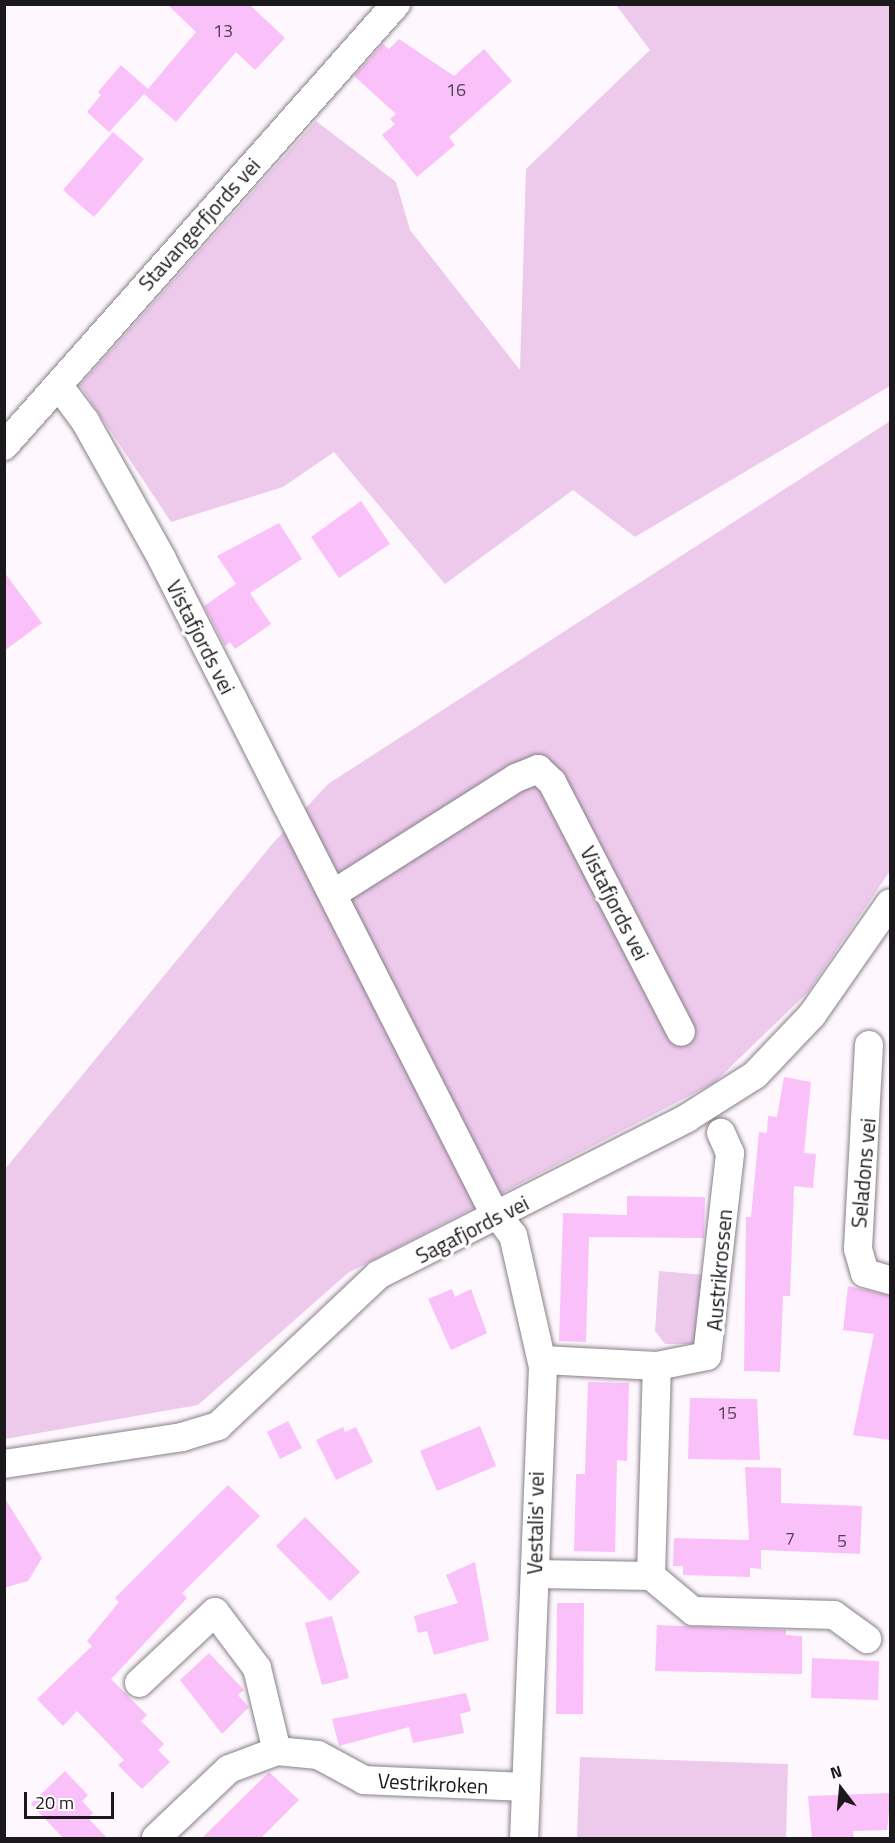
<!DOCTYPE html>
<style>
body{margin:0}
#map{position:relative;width:895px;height:1843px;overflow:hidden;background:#fef7fe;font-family:"Titillium Web",sans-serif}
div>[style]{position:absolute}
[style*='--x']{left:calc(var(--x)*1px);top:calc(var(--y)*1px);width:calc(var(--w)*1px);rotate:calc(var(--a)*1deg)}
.green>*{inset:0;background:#edc9ec}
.building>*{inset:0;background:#fac0f9}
.roads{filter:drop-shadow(0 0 2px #888088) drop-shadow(0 0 2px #888088)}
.minor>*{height:28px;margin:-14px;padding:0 14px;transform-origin:14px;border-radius:14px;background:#fff}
span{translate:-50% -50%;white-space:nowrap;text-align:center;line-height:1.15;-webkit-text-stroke:6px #fff;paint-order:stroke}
.number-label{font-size:18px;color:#544353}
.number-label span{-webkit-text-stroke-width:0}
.street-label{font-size:21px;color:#1c191c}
.frame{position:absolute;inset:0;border:6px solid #1c191c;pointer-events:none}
.north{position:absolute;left:811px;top:1759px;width:60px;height:60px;-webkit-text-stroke:4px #fff;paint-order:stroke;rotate:344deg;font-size:16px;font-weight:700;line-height:24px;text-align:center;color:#1c191c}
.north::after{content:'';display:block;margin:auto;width:21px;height:27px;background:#1c191c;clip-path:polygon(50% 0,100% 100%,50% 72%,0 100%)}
.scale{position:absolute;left:24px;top:1792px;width:90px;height:27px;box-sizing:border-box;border:3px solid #1c191c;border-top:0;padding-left:8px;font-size:18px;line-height:21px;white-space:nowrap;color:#1c191c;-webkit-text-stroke:4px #fff;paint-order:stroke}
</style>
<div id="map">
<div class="green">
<i style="clip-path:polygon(616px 5px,890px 5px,890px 386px,635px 537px,573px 490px,445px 584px,334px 452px,283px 487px,171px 522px,80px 385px,316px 121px,396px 182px,410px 230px,520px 370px,526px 169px,650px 50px)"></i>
<i style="clip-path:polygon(890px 421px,890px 871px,808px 992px,714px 1083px,348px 1273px,198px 1405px,5px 1439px,5px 1169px,274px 842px,328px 784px)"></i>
<i style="clip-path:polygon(659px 1271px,717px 1276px,702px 1344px,665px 1344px,655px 1331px)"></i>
<i style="clip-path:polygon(580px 1757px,788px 1764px,786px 1838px,577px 1838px)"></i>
</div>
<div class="building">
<i style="clip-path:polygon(167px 4px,249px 4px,285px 38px,255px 70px,236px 52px,176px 122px,144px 94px,109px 132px,87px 112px,101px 95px,98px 92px,121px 65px,148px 89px,196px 32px)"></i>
<i style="clip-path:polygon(399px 39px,454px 76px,484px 49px,512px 81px,449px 137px,455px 145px,417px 177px,382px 135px,395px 124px,390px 119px,396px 114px,354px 76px,383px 44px,389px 49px)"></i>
<i style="clip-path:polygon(113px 132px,144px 159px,94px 217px,63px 190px)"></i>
<i style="clip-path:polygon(361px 501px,390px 544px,339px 578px,311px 537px)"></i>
<i style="clip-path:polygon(279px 523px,302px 559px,250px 593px,271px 624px,235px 649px,230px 642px,225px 646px,204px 606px,236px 584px,217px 556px)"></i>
<i style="clip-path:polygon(4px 572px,42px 623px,4px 651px)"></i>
<i style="clip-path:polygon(784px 1077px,811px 1082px,804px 1153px,816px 1154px,813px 1188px,794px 1186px,790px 1296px,783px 1296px,780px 1372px,744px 1371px,746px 1217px,751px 1217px,759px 1132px,767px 1133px,768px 1116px,777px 1117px)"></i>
<i style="clip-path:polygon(627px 1196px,705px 1197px,704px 1238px,589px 1237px,586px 1342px,559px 1341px,563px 1213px,627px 1215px)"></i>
<i style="clip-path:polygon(848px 1286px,891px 1296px,891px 1440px,853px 1435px,874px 1334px,843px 1330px)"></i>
<i style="clip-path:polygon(452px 1289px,455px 1297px,471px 1289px,487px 1333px,451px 1350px,428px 1299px)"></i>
<i style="clip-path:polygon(588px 1382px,629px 1383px,627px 1461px,617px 1460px,615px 1552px,574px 1551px,576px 1474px,585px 1474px)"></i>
<i style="clip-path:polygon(690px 1398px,757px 1399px,760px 1460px,688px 1459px)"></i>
<i style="clip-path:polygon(288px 1421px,302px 1448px,280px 1459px,267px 1432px)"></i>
<i style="clip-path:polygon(480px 1426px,496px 1466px,437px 1491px,420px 1451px)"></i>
<i style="clip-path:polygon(343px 1427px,345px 1432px,356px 1427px,373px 1462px,336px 1480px,316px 1440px)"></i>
<i style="clip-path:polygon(745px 1467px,781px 1468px,781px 1503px,862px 1506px,860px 1554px,761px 1550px,761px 1569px,750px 1568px,750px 1577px,683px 1575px,683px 1566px,673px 1566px,674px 1538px,749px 1540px)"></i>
<i style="clip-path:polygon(228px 1485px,260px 1516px,182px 1593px,187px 1598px,111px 1679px,147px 1715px,141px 1721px,164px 1744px,158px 1750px,170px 1762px,142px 1789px,118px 1765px,124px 1760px,77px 1711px,63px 1726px,37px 1699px,92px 1646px,87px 1641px,119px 1602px,115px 1598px)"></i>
<i style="clip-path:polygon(4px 1497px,42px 1558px,28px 1581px,4px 1588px)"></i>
<i style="clip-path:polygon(305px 1517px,360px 1572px,330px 1601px,276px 1546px)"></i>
<i style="clip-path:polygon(475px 1562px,489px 1640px,434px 1655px,427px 1631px,418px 1633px,414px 1616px,458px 1603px,446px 1575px)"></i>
<i style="clip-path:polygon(557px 1603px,584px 1603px,583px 1714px,556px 1714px)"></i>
<i style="clip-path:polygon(332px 1616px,349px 1678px,322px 1685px,305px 1623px)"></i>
<i style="clip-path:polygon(657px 1625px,786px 1630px,786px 1635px,802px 1636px,802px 1674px,655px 1671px)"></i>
<i style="clip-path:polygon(209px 1653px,244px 1690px,238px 1695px,249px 1707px,222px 1734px,180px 1680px)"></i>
<i style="clip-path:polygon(812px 1658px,879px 1661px,878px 1700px,811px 1698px)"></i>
<i style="clip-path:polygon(466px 1693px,471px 1711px,460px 1714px,464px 1733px,413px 1743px,409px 1727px,339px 1746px,332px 1719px)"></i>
<i style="clip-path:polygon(65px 1771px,88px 1795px,82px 1801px,93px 1813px,88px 1818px,108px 1839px,64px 1839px,31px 1804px)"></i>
<i style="clip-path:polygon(269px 1772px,299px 1800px,260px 1839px,201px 1839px)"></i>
<i style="clip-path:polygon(891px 1793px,887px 1830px,853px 1831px,854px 1839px,812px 1839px,808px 1796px)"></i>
</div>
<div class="roads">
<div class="minor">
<i style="--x:59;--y:386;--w:44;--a:53.4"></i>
<i style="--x:85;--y:421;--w:158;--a:60.8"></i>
<i style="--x:162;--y:559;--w:724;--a:63.08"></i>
<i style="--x:490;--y:1205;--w:38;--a:53"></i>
<i style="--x:513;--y:1235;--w:135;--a:77.2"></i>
<i style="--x:543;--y:1367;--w:471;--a:92.3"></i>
<i style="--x:4;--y:446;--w:591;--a:-48.43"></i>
<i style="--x:333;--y:894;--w:217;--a:-32.4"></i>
<i style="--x:516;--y:778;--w:24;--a:-22"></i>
<i style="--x:538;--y:769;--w:19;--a:43"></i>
<i style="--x:552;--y:782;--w:281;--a:62.7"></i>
<i style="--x:869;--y:1045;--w:204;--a:93.1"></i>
<i style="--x:858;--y:1249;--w:25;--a:74"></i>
<i style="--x:865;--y:1273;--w:26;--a:16"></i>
<i style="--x:543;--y:1360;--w:114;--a:3"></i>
<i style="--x:657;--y:1366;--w:51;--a:-11.3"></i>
<i style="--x:707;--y:1356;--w:204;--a:-83.5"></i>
<i style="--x:730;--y:1153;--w:22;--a:-114"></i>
<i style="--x:4;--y:1464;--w:180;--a:-8.6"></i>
<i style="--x:182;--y:1437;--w:38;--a:-17"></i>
<i style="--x:218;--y:1426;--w:220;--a:-43.3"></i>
<i style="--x:378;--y:1275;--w:347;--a:-26.9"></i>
<i style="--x:687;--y:1118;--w:80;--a:-32.3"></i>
<i style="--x:755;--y:1075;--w:83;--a:-46.5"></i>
<i style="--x:812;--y:1015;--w:136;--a:-55.1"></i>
<i style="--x:535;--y:1574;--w:116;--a:1"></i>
<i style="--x:651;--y:1576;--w:55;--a:39.8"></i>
<i style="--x:693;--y:1611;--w:141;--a:1.6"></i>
<i style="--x:834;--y:1615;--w:41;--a:36"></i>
<i style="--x:651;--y:1576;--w:210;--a:-88.4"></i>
<i style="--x:139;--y:1683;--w:104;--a:-43.1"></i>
<i style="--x:215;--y:1612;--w:70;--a:53.1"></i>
<i style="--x:257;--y:1668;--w:85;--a:76.5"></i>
<i style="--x:156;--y:1838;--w:100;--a:-43.4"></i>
<i style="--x:229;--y:1769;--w:51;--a:-20.6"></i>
<i style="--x:277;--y:1751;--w:41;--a:5.6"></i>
<i style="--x:318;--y:1755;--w:52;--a:28.5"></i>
<i style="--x:364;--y:1780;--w:160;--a:2.5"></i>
</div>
</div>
<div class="number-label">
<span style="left:223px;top:31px">13</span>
<span style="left:456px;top:90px">16</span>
<span style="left:727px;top:1413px">15</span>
<span style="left:790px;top:1539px">7</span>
<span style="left:842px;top:1541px">5</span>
</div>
<div class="street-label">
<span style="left:199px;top:224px;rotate:-48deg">Stavangerfjords vei</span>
<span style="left:201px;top:637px;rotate:63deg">Vistafjords vei</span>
<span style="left:615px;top:903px;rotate:63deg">Vistafjords vei</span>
<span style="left:863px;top:1173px;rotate:-85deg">Seladons vei</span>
<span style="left:472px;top:1229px;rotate:-27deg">Sagafjords vei</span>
<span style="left:719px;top:1270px;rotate:-85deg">Austrikrossen</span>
<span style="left:535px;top:1523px;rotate:-89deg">Vestalis' vei</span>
<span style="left:433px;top:1783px;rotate:3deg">Vestrikroken</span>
</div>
<div class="frame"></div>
<div class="north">N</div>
<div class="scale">20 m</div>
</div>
